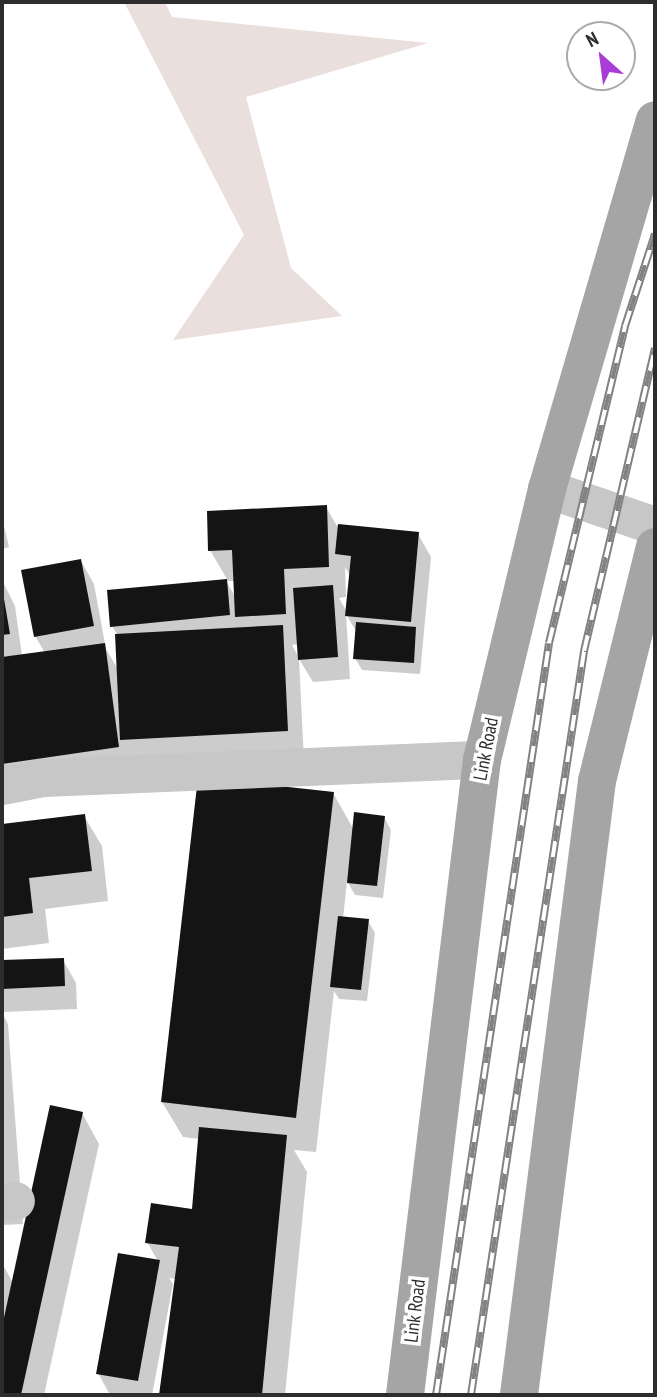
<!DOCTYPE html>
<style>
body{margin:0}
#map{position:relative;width:657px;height:1397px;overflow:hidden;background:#fff;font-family:"PT Sans Narrow",sans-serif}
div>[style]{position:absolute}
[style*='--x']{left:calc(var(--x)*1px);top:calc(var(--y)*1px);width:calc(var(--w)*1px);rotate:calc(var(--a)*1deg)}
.green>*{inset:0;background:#eadfdc}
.shadow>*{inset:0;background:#0003}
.building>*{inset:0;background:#141414}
.minor>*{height:38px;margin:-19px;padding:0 19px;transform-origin:19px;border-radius:19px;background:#c7c7c7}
.major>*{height:38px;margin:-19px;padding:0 19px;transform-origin:19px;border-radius:19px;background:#a5a5a5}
.rail>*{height:8px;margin-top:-4px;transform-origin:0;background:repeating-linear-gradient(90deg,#fff 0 16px,#828282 0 32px);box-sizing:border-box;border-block:2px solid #828282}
span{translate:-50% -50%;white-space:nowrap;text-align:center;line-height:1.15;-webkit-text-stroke:7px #fff;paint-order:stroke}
.street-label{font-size:19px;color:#2d2d2d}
.frame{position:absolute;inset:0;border:4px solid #2d2d2d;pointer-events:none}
.north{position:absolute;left:566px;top:21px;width:70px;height:70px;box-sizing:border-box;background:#fff;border:2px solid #ababab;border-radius:50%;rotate:332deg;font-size:19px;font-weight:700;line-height:28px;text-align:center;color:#2d2d2d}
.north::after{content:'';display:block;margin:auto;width:24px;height:32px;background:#a73cd7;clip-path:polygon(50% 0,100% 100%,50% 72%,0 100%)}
</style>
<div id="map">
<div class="green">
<i style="clip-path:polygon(124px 2px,165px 2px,172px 17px,428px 43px,246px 97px,291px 268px,342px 316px,173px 340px,244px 235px)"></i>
</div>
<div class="shadow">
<i style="clip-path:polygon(evenodd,326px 507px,337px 526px,418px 534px,431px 557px,420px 674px,362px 670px,355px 658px,357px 633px,346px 614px,350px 679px,313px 682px,299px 659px,304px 761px,2px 797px,2px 580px,15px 606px,22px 656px,45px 653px,35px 636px,81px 561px,94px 584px,106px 649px,119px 671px,117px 634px,112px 626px,226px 581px,236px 598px,235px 581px,228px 581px,210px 550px,326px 507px,345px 567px,351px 577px,347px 612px,339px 598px,346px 597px,345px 567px,326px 507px,299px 644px,299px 658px,292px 645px,299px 644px)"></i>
<i style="clip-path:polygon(2px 518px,9px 547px,2px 549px)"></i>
<i style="clip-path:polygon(333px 793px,354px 830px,384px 817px,391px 830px,383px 898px,355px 895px,347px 881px,343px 919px,368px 921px,375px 933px,367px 1001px,339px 999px,334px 991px,316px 1152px,294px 1150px,307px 1172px,285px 1395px,161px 1395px,176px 1279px,169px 1278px,173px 1284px,152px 1395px,110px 1395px,98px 1373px,158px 1261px,147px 1242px,193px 1211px,200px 1139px,183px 1137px,162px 1102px)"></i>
<i style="clip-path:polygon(84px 816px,102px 846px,108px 901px,45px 909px,49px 943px,2px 949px,2px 825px)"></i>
<i style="clip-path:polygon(63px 960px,76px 983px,77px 1009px,2px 1012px,2px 962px)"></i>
<i style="clip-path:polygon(2px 1013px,8px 1024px,23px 1224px,2px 1225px)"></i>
<i style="clip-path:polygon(82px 1113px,99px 1144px,44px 1395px,2px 1395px,2px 1263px,13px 1283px)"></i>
</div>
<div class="building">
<i style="clip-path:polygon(327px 505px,329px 567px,284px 569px,286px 614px,235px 617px,232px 550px,208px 551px,207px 511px)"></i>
<i style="clip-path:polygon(338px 524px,419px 532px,411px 622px,345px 616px,351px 556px,335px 554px)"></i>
<i style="clip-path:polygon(81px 559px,94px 626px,34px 637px,21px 570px)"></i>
<i style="clip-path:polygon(227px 579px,230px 615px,110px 627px,107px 590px)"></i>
<i style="clip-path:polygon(333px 585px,338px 657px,298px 660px,293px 588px)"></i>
<i style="clip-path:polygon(2px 587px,10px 634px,2px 635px)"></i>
<i style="clip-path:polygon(356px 622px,416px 627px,414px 663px,353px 659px)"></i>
<i style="clip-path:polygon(283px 625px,288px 731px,120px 740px,115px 634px)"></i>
<i style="clip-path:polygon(105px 643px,119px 747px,2px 764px,2px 657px)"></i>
<i style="clip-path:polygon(198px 777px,334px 792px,296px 1118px,161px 1102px)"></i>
<i style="clip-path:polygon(354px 812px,385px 816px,377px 886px,347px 883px)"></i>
<i style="clip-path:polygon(85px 814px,92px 871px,29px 878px,33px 913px,2px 917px,2px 824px)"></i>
<i style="clip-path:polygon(338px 916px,369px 919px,361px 990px,330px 987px)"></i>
<i style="clip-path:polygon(64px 958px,65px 986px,2px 989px,2px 960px)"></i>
<i style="clip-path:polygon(50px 1105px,83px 1112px,21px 1395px,2px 1395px,2px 1327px)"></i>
<i style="clip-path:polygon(199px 1127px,287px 1135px,262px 1395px,159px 1395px,179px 1247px,145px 1243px,151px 1203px,192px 1209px)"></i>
<i style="clip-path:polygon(118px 1253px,160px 1260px,138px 1381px,96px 1374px)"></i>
</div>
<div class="minor">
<i style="--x:547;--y:489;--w:114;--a:18.9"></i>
<i style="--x:2;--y:786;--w:43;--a:-10.8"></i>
<i style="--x:44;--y:778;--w:438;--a:-2.4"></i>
<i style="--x:2;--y:1203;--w:14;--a:-8"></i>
</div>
<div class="major">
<i style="--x:405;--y:1395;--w:640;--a:-83.09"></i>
<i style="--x:482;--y:760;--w:279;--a:-76.5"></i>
<i style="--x:547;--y:489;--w:384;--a:-73.7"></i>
<i style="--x:519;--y:1395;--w:619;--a:-82.76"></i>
<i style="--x:597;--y:781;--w:241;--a:-76.1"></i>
</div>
<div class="rail">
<i style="--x:436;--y:1395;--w:760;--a:-81.45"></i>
<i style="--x:549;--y:643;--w:326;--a:-76.5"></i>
<i style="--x:625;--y:326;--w:97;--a:-71.9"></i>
<i style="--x:471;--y:1395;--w:753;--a:-81.36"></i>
<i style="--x:584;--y:651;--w:311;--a:-76.8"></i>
</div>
<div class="street-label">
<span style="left:486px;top:749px;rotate:-79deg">Link Road</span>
<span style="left:415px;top:1311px;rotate:-83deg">Link Road</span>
</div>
<div class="frame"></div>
<div class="north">N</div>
</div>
